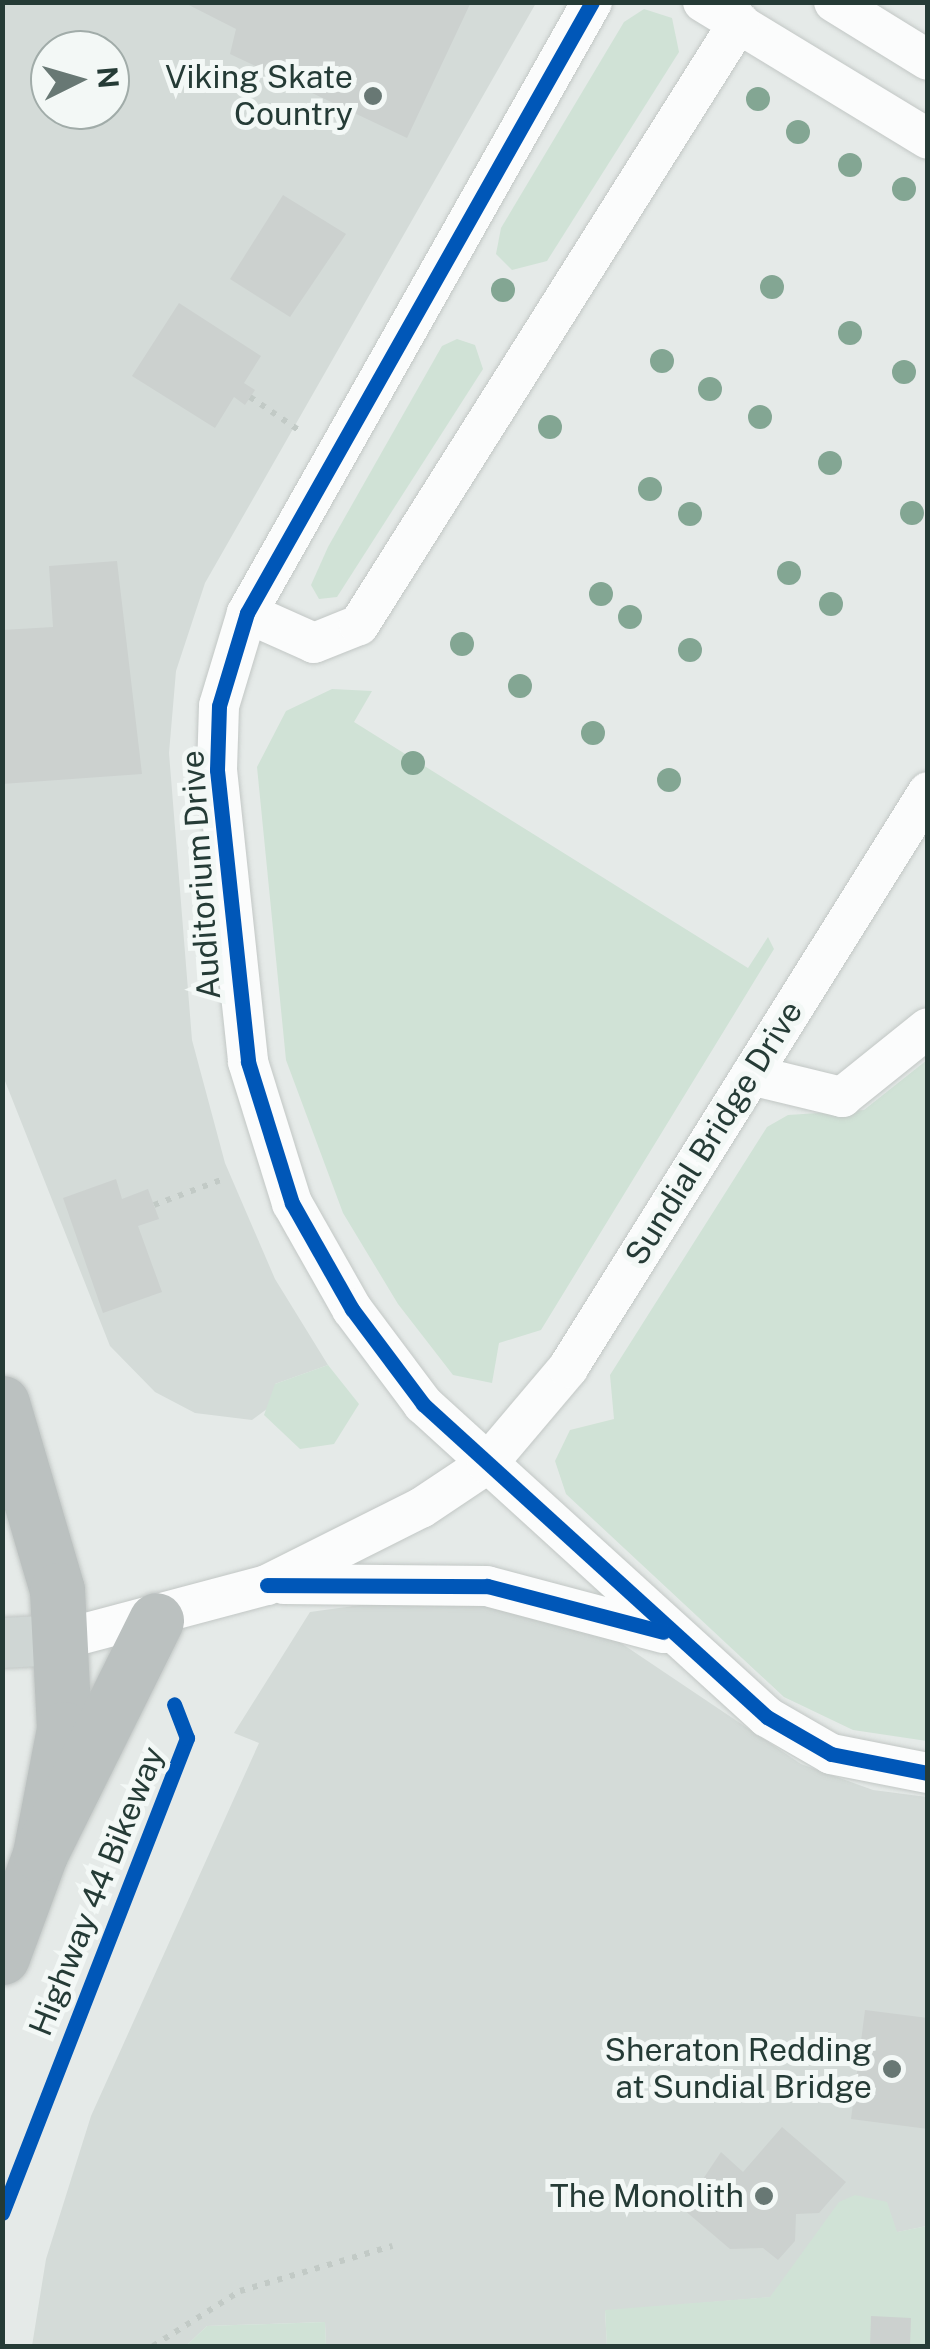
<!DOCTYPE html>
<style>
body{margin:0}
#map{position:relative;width:930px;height:2349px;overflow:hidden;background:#e5eae8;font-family:"Public Sans",sans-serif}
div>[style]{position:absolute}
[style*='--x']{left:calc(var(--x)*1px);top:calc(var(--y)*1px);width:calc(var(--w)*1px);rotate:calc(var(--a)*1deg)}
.built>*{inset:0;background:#d4dbd8}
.green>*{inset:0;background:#d0e2d6}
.building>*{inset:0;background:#ccd1cf}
.path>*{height:6px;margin-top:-3px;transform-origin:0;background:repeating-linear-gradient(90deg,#c2cac6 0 5px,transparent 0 13px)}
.roads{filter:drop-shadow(0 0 2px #c2c7c5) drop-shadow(0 0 2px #c2c7c5)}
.minor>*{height:40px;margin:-20px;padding:0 20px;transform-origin:20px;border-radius:20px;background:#fbfcfc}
.major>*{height:50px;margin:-25px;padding:0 25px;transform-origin:25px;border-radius:25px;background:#cfd6d4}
.highway>*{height:55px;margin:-27.5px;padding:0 27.5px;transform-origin:27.5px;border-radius:27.5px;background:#bbc1c0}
.cycleway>*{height:15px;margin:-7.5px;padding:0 7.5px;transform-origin:7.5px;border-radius:7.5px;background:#0057b8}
.trees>*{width:24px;height:24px;margin:-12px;border-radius:50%;background:#83a693}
.dots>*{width:28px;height:28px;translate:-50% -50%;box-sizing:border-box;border:5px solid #f3f8f6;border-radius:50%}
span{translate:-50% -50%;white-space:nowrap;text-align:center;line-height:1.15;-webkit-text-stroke:10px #f3f8f6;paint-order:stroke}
.poi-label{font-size:32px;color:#253b36}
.right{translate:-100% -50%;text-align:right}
.street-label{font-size:32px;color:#253b36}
.frame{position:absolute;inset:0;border:5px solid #253b36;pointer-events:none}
.north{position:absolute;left:30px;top:30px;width:100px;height:100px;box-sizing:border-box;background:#f3f8f6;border:2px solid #a1aca9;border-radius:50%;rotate:85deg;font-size:28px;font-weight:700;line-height:40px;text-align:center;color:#253b36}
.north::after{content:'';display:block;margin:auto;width:35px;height:45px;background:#687874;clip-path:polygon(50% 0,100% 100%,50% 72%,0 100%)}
</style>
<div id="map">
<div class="built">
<i style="clip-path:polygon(evenodd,3px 3px,536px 3px,205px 583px,176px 671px,169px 753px,192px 1040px,225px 1163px,275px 1279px,328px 1365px,275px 1384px,275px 1403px,252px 1420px,195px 1413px,155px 1392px,110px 1346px,3px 1076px,3px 3px,50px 50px,110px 50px,110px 110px,50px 110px,50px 50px)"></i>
<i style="clip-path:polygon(449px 1593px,600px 1629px,801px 1764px,873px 1790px,927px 1797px,927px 2226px,893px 2233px,786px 2296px,605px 2311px,607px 2346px,326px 2346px,325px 2322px,207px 2326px,186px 2346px,32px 2346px,46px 2259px,91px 2116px,259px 1743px,234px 1733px,310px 1612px)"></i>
</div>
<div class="green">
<i style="clip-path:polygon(644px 9px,672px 18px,679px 52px,547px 261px,512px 270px,496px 254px,501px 228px,624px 22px)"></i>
<i style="clip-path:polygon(457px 339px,475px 345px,483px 369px,337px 597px,319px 599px,311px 585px,328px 547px,442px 346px)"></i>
<i style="clip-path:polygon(332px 689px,372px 691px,354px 722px,748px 968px,768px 937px,774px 949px,541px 1330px,499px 1343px,492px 1383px,453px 1375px,398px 1304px,343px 1213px,286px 1060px,257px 767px,286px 711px)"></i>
<i style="clip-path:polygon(927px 1060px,927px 1741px,853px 1730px,784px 1697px,566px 1494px,555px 1461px,570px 1430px,614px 1419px,610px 1375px,767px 1127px,788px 1115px,864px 1110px)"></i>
<i style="clip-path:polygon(328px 1365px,359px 1404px,334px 1444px,300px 1449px,264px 1415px,275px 1384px)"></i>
<i style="clip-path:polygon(855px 2195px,887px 2202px,897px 2232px,927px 2226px,927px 2346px,607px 2346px,605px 2310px,770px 2297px,839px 2202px)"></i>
<i style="clip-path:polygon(325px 2322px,326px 2346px,186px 2346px,207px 2326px)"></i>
</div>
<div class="building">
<i style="clip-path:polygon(183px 2px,471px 2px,407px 138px,230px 54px,236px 29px)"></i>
<i style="clip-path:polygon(283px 195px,346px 234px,290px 317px,230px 279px)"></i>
<i style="clip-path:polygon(179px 303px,261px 356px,244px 383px,255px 390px,245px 405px,234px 397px,215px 428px,132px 376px)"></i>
<i style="clip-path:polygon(117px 561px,142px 774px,2px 784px,2px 630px,53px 627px,49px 566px)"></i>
<i style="clip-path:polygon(116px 1179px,122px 1199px,148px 1189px,159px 1219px,138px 1226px,162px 1292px,103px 1313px,63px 1198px)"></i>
<i style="clip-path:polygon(865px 2010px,928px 2018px,928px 2129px,851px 2119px)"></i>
<i style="clip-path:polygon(782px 2127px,846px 2182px,819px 2213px,796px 2214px,795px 2241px,778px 2260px,763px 2248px,730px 2249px,683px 2209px,721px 2152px,743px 2172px)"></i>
<i style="clip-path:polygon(871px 2316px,911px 2318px,910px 2346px,870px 2346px)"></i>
</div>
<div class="path">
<i style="--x:250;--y:397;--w:64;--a:34.2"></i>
<i style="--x:154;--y:1205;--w:72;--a:-20.5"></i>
<i style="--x:153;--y:2346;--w:103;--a:-32.3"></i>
<i style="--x:240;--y:2291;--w:159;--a:-16.5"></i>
</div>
<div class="roads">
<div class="minor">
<i style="--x:592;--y:2;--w:702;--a:119.45"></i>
<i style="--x:247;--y:613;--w:97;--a:106.8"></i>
<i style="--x:219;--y:706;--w:64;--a:91.8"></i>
<i style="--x:217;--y:770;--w:294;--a:83.9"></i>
<i style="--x:248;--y:1062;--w:148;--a:72.7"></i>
<i style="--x:292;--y:1203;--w:122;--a:60.5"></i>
<i style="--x:352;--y:1309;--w:119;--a:53.2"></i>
<i style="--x:423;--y:1404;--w:465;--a:42.3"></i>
<i style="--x:767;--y:1717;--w:74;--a:30"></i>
<i style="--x:831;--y:1754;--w:99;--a:11.1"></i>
<i style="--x:703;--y:2;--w:263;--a:31.3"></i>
<i style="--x:834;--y:2;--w:110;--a:31.7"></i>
<i style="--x:247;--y:613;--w:73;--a:24.1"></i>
<i style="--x:314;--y:643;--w:48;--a:-21.8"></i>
<i style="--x:359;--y:625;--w:713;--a:-57.78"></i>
<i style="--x:751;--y:1075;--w:94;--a:13.6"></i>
<i style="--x:842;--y:1097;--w:110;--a:-38.7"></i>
<i style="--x:284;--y:1584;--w:203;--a:0.6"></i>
<i style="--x:487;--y:1586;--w:183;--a:14.9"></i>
<i style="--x:60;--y:1640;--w:214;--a:-14.9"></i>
<i style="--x:267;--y:1585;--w:172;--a:-26.6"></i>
<i style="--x:421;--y:1508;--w:79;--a:-33.7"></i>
<i style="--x:487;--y:1464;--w:126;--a:-49.8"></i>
<i style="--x:568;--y:1368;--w:679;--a:-57.99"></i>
</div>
<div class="major">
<i style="--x:2;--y:1643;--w:58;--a:-3"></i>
</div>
<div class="highway">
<i style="--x:2;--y:1403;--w:195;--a:73.6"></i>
<i style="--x:57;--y:1590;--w:139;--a:87.1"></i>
<i style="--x:64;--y:1729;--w:127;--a:100.9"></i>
<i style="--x:2;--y:1957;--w:110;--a:-69.7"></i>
<i style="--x:40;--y:1854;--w:261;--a:-63.6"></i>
</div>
</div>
<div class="cycleway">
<i style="--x:592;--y:2;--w:702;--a:119.45"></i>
<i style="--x:247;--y:613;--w:97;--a:106.8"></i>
<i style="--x:219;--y:706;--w:64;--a:91.8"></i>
<i style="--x:217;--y:770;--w:294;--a:83.9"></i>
<i style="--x:248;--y:1062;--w:148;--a:72.7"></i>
<i style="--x:292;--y:1203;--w:122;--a:60.5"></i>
<i style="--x:352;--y:1309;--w:119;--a:53.2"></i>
<i style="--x:423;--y:1404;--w:465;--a:42.3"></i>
<i style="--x:767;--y:1717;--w:74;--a:30"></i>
<i style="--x:831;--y:1754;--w:99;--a:11.1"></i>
<i style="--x:267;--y:1585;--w:220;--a:0.3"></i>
<i style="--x:487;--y:1586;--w:182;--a:14.6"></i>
<i style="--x:2;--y:2213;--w:510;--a:-68.72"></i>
<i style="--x:187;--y:1738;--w:36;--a:-111"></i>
</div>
<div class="trees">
<i style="left:758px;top:99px"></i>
<i style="left:798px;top:132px"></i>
<i style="left:850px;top:165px"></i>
<i style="left:904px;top:189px"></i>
<i style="left:772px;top:287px"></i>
<i style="left:503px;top:290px"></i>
<i style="left:850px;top:333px"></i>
<i style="left:662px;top:361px"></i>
<i style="left:904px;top:372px"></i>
<i style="left:710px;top:389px"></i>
<i style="left:760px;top:417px"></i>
<i style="left:550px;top:427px"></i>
<i style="left:830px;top:463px"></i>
<i style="left:650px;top:489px"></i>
<i style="left:912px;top:513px"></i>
<i style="left:690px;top:514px"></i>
<i style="left:789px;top:573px"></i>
<i style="left:601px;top:594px"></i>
<i style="left:831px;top:604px"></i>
<i style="left:630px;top:617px"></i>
<i style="left:462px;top:644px"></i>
<i style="left:690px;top:650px"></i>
<i style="left:520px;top:686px"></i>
<i style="left:593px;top:733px"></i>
<i style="left:413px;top:763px"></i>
<i style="left:669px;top:780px"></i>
</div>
<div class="dots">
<i style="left:373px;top:96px;background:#687874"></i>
<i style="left:892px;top:2069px;background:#687874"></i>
<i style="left:764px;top:2196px;background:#687874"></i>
</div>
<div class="poi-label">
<span class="right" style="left:353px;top:96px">Viking Skate<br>Country</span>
<span class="right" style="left:872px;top:2069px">Sheraton Redding<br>at Sundial Bridge</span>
<span class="right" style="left:744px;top:2196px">The Monolith</span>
</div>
<div class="street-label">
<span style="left:201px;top:875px;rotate:-94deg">Auditorium Drive</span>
<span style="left:714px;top:1133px;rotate:-58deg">Sundial Bridge Drive</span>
<span style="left:97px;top:1891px;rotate:-68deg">Highway 44 Bikeway</span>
</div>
<div class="frame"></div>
<div class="north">N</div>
</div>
